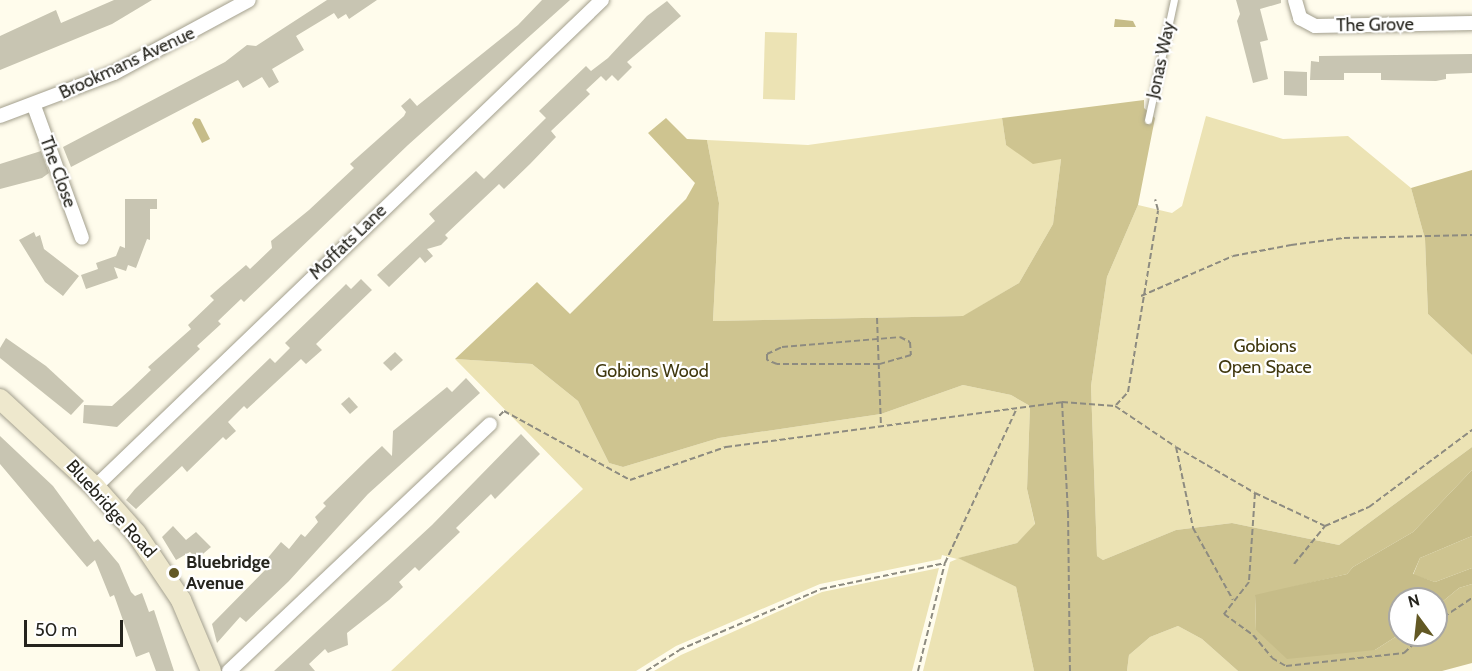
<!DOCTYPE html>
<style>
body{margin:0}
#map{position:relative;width:1472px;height:671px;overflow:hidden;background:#fffcec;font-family:Cabin,sans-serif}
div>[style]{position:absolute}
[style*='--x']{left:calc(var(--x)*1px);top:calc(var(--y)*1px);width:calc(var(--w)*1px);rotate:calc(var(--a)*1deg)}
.green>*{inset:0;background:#ece3b4}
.forest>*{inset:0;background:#cec490}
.water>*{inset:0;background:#c6bc88}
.building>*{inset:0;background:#c8c5b2}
.path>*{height:2px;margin-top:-1px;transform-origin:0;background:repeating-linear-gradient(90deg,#8d8b80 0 6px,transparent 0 9px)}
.roads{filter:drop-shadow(0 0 2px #a39f8d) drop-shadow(0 0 2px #a39f8d)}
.lane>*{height:7px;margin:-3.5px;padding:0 3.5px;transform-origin:3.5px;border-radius:3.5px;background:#fff}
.street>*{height:14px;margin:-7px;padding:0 7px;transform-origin:7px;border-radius:7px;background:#fff}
.secondary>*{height:20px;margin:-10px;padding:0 10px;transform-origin:10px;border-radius:10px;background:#eee8cd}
.dots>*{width:16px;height:16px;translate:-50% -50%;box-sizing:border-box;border:3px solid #fff;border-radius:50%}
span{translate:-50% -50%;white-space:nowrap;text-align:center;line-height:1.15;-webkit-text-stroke:4.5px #fff;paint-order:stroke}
.street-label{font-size:18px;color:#25241d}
.park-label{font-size:18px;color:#40380e}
.poi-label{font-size:18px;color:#25241d;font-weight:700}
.left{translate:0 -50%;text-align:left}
.north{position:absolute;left:1388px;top:587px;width:60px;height:60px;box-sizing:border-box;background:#fff;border:2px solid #a8a7a5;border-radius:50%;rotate:345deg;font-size:16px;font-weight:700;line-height:24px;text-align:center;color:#25241d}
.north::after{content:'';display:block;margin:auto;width:21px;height:27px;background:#625824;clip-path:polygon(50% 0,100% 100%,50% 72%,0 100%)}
.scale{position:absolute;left:24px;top:620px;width:99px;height:27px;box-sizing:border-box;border:3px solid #25241d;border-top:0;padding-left:8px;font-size:18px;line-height:21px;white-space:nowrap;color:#25241d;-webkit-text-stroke:4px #fff;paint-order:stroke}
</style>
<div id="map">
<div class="green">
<i style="clip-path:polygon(765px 32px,797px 33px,795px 100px,763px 99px)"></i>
<i style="clip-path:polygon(1206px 116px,1283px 139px,1348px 136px,1411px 188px,1425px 239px,1428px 314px,1472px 355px,1472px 447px,1339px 545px,1232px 523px,1176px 530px,1103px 560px,1097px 556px,1091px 386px,1107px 277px,1138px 205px,1172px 213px,1182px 206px)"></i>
<i style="clip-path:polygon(1002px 118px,1006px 145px,1061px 159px,1053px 224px,1019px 283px,964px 316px,713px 321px,719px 203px,707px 140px,808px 145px)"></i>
<i style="clip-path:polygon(455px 359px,532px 364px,578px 401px,609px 463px,623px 467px,719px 438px,881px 414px,963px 385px,1011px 395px,1030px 406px,1027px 489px,1035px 525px,1017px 543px,959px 558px,1016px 587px,1034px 671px,923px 671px,950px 562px,957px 559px,942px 555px,941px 559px,820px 584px,676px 646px,636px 671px,391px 671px,583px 489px)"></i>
<i style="clip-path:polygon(939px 568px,912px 671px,654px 671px,681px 655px,822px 592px)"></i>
<i style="clip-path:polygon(1178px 626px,1202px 639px,1238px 671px,1127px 671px,1129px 655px,1150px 637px)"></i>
</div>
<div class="forest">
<i style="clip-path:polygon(1144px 100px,1144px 108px,1155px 118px,1138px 205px,1107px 277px,1091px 386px,1097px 556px,1103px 560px,1176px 530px,1232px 523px,1339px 545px,1472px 447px,1472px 470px,1413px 532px,1353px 567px,1347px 574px,1255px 596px,1256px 630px,1375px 650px,1400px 634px,1436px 635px,1436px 607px,1459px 588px,1472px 584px,1472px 663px,1442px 671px,1238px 671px,1202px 639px,1178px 626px,1150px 637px,1129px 655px,1127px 671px,1034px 671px,1016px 587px,958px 558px,1017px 543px,1035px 524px,1027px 489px,1030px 406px,1011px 395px,963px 385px,881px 414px,719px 438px,623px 467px,609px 463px,578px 401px,532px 364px,455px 359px,537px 282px,570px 314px,686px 199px,695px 183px,648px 133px,666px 118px,687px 139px,707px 140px,719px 203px,713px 321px,963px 316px,1019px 283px,1053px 224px,1061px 159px,1033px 164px,1006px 145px,1002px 118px)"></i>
<i style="clip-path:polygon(1472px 170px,1472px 355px,1428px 314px,1425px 239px,1411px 188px)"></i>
<i style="clip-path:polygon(1472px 536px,1472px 568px,1435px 582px,1413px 575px,1420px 558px)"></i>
</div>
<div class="water">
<i style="clip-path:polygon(1115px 19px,1133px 21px,1136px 27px,1114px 27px)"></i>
<i style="clip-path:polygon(195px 118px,200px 119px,210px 139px,202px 143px,192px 123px)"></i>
<i style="clip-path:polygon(1472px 470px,1472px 536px,1420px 558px,1413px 574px,1435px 582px,1472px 568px,1472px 584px,1459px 588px,1436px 607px,1436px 599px,1400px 599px,1400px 634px,1375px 650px,1287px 659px,1256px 630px,1255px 595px,1347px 574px,1353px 567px,1413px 532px)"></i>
</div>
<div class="building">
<i style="clip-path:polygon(114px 0,152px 0,112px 24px,0 70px,0 36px,56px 10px,61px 23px)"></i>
<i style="clip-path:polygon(327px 0,377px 0,349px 19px,346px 14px,338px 19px,334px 13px,296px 36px,304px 50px,272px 69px,279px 82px,269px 88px,262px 77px,243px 88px,238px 80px,71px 167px,63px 147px,225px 62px,247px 45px,256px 46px)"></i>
<i style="clip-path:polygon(542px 0,570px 0,408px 145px,244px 302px,241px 299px,218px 321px,221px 324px,197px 346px,200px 349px,117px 427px,83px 423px,84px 405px,112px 406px,131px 389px,151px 370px,148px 367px,191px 329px,188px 325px,214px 300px,210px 296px,246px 265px,250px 269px,272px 248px,271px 241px,309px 210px,354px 168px,350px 164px,404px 116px,406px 112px,401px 106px,410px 98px,417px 106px,518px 25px)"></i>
<i style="clip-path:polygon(1236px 0,1281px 0,1281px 3px,1260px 9px,1268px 40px,1260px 42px,1268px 79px,1253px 83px,1237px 21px,1240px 14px)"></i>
<i style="clip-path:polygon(667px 1px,681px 16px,627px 62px,632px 67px,618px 81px,612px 75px,606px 81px,601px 76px,586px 90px,590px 94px,551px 131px,556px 137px,530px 164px,504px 189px,499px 184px,445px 235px,448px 238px,441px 245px,427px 249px,433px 256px,425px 263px,420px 257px,389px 287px,377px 275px,435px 221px,429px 214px,476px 171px,484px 179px,546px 118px,539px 111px,586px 66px,591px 71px,608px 58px,647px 16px)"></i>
<i style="clip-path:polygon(1472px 54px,1472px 73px,1446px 74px,1446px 79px,1436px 81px,1381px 80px,1381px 73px,1344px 73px,1344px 80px,1310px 80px,1311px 61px,1319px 62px,1319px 56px)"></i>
<i style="clip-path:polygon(1284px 71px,1307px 72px,1307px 96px,1284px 95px)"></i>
<i style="clip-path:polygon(41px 151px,49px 173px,42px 178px,0 189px,0 164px)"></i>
<i style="clip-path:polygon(125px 199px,157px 199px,157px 209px,150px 209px,150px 240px,147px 239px,136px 268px,128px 265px,126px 271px,114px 267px,118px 278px,86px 289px,81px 275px,98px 269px,96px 263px,116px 256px,120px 246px,125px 248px)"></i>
<i style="clip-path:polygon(34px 232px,36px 237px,40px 235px,44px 249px,79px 276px,63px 296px,45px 282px,19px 240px)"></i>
<i style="clip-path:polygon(361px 279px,372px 290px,316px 344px,322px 350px,306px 364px,301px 359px,247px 409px,244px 406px,228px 422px,236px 431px,226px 440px,223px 437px,187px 472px,182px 466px,136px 509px,126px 500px,135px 489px,270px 358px,275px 363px,290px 348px,285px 343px,339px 291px,346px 284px,351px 289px)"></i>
<i style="clip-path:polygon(6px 338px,46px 366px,84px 401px,71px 415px,0 358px,0 348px)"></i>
<i style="clip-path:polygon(395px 352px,403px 360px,391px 371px,383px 363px)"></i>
<i style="clip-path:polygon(466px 378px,480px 393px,368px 494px,289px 581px,246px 622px,240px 617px,217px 643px,212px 624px,271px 564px,266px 560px,281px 542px,289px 549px,301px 534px,305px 537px,318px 522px,315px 517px,326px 506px,323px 503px,368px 459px,382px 446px,392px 456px,393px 431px,447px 387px,452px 392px)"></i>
<i style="clip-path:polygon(349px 397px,358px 407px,350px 414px,341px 404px)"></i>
<i style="clip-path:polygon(521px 434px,540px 454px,495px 499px,491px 494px,456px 528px,460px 532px,419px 571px,415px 567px,399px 582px,403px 587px,389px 600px,347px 633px,348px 645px,328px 653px,325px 649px,309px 664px,315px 671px,274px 671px,432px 525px)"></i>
<i style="clip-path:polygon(0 436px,53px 486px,94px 542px,98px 539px,119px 564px,131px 592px,135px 596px,142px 593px,149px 612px,154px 610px,174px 671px,156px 671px,149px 652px,136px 657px,114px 595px,110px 597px,95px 560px,87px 567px,0 464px)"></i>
<i style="clip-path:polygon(173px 526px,186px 540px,196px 532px,211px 547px,197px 559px,190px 552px,176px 560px,162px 537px)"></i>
</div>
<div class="path">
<i style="--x:1141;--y:296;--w:100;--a:-23.5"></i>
<i style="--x:1233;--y:256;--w:59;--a:-10.7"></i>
<i style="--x:1291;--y:245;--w:53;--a:-7.5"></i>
<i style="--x:1344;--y:238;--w:128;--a:-1.3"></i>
<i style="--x:877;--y:318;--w:108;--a:87.9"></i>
<i style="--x:900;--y:337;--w:11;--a:27"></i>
<i style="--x:910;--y:342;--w:13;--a:86"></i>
<i style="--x:911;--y:355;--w:33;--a:164"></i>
<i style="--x:879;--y:364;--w:102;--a:180"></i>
<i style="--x:777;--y:364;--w:11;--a:-158"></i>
<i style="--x:767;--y:360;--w:6;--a:-90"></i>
<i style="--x:767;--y:354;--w:17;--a:-25"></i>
<i style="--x:782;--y:347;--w:118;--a:-4.8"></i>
<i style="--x:1062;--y:402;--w:110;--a:86.9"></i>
<i style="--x:1068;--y:512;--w:159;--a:89.3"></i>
<i style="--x:1116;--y:405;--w:18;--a:-47"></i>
<i style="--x:1128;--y:392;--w:184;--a:-80.6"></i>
<i style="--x:1158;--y:210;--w:11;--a:-105"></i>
<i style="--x:499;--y:416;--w:7;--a:-45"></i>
<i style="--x:504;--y:411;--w:144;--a:28.7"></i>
<i style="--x:630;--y:480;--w:102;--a:-19"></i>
<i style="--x:726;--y:447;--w:339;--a:-7.6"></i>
<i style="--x:1062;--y:402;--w:53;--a:4.3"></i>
<i style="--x:1115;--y:406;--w:73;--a:33.9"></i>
<i style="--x:1176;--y:447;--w:91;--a:30.2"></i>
<i style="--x:1255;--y:493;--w:77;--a:25.2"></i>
<i style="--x:1176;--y:447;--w:83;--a:78.1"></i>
<i style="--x:1193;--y:528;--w:82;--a:60.9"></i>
<i style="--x:1255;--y:493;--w:89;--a:93.9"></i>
<i style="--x:1249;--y:582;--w:41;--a:128"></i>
<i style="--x:1224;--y:614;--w:36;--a:36"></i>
<i style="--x:1253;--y:635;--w:30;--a:50"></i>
<i style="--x:1272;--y:658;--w:16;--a:30"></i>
<i style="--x:1286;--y:666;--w:119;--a:-6.3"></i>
<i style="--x:1404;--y:653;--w:26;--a:-43"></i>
<i style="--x:1294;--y:564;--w:49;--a:-50.8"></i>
<i style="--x:1325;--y:526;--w:48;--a:-23.4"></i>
<i style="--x:1369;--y:507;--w:129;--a:-36.8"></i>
<i style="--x:1436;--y:622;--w:43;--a:-33.7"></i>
<i style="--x:646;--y:671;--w:39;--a:-32"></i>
<i style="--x:679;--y:650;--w:155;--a:-23.2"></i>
<i style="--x:821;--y:589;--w:127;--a:-11.8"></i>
<i style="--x:945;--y:563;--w:171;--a:-65.1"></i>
<i style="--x:918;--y:671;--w:111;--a:-76"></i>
</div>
<div class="roads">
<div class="lane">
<i style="--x:1148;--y:120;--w:123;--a:-77.8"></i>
</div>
<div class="street">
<i style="--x:1295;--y:0;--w:19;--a:74"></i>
<i style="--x:1300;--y:18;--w:17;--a:28"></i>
<i style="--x:1315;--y:26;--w:157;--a:-1.1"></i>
<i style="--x:34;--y:106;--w:140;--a:70"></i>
<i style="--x:0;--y:116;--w:122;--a:-20.7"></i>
<i style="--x:114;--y:73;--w:153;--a:-28.4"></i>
<i style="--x:95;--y:487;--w:703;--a:-43.85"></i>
<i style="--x:229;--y:671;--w:359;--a:-43.4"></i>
</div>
<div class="secondary">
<i style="--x:0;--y:399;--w:129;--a:42.8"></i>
<i style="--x:95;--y:487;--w:62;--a:48.3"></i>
<i style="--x:136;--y:533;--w:81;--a:56.1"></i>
<i style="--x:181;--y:600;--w:77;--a:67.1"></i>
</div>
</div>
<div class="dots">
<i style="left:174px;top:573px;background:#625824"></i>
</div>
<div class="street-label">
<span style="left:1375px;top:25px;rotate:-1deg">The Grove</span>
<span style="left:1161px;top:60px;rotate:-78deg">Jonas Way</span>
<span style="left:127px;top:63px;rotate:-25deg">Brookmans Avenue</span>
<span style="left:58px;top:172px;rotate:70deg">The Close</span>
<span style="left:348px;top:242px;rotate:-44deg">Moffats Lane</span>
<span style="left:111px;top:509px;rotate:48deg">Bluebridge Road</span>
</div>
<div class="park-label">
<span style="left:1265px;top:357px">Gobions<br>Open Space</span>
<span style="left:652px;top:371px">Gobions Wood</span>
</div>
<div class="poi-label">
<span class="left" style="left:186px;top:573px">Bluebridge<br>Avenue</span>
</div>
<div class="north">N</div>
<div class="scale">50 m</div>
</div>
